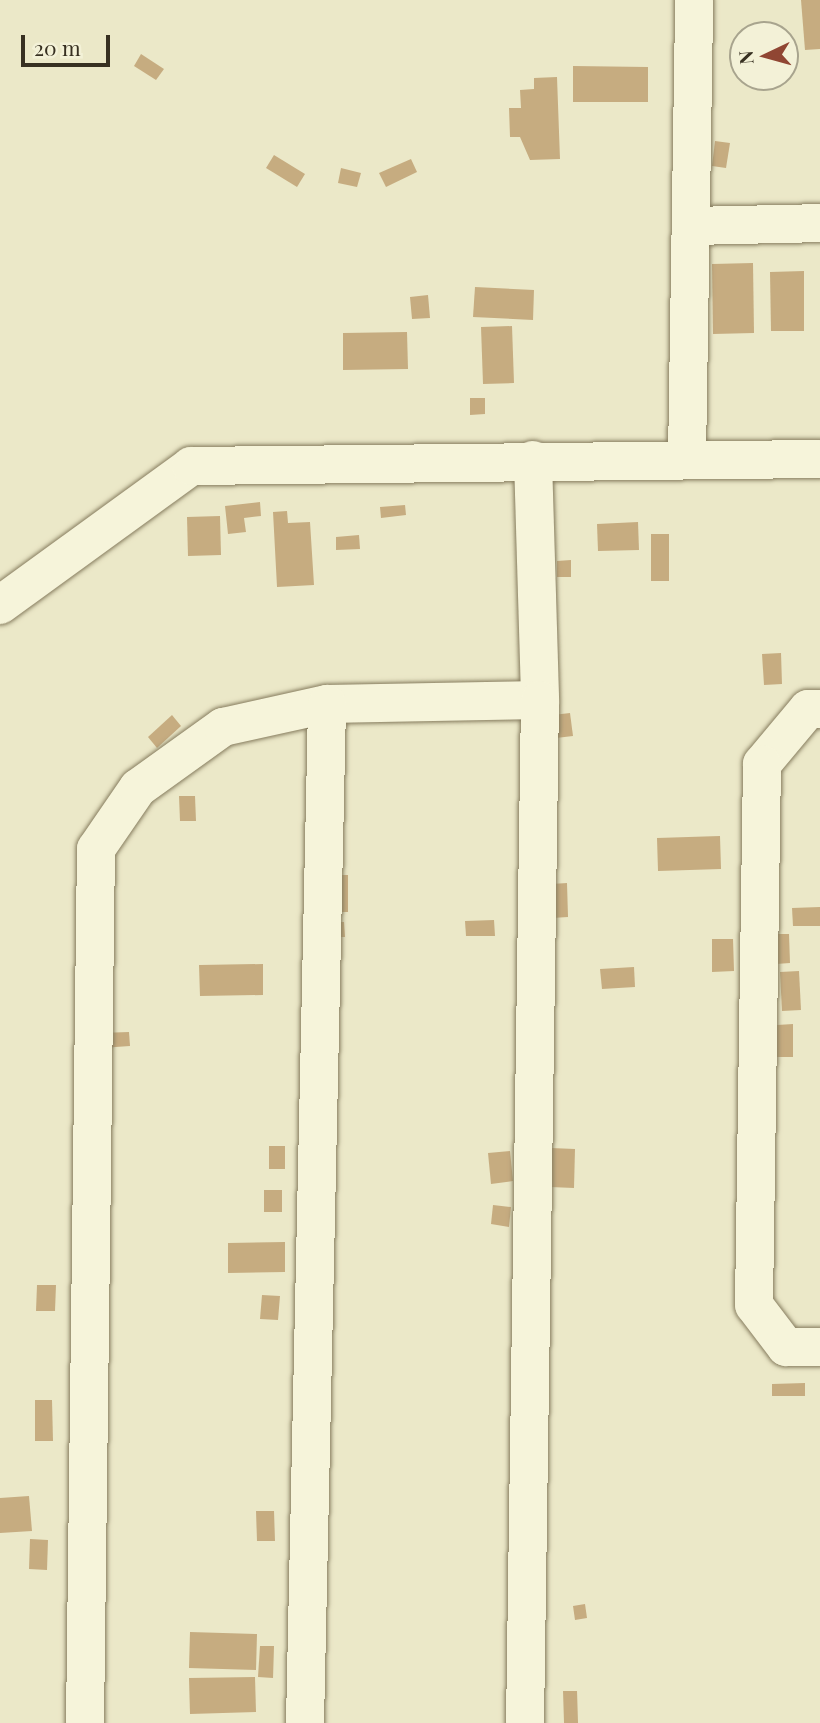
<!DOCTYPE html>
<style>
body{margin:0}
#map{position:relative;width:820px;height:1723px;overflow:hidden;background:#ebe8c8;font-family:"Playfair Display",serif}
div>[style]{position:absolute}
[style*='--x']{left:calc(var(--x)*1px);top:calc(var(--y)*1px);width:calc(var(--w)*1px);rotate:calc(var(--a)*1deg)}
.building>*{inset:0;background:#c6ac80}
.roads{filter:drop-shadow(0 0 2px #867c5e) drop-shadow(0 0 2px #867c5e)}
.minor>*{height:38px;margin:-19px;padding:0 19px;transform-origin:19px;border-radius:19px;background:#f6f4da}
span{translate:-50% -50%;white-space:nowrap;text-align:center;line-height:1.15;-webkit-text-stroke:5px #f3f1d7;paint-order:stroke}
.north{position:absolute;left:729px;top:21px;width:70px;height:70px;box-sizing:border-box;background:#f3f1d7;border:2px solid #a8a48e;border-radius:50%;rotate:265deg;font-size:19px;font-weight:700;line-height:28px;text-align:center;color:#373021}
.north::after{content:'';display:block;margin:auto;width:24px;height:32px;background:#904633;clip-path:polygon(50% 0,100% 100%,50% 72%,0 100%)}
.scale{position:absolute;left:21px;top:35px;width:89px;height:32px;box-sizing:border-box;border:4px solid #373021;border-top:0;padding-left:9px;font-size:21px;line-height:24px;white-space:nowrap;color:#373021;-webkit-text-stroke:5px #f3f1d7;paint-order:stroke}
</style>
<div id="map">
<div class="building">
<i style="clip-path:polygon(801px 0,820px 0,820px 49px,805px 50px)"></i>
<i style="clip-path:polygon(141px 54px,164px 69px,156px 80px,134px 66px)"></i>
<i style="clip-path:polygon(573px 66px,648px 67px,648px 102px,573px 102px)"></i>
<i style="clip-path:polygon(557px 77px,560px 159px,530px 160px,520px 137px,510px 137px,509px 108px,521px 108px,520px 90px,534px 89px,534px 78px)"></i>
<i style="clip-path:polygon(715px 141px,730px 143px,726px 168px,712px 166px)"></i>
<i style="clip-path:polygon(274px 155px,305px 174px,297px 187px,266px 168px)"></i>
<i style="clip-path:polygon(411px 159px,417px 172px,386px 187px,379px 173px)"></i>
<i style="clip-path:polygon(341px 168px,361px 173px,357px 187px,338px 183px)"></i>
<i style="clip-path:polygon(753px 263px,754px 333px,713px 334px,712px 264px)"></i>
<i style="clip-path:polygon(804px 271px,804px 331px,771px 331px,770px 272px)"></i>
<i style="clip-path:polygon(475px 287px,534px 290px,533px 320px,473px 317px)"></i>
<i style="clip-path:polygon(428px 295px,430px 318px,412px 319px,410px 297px)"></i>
<i style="clip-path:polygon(512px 326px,514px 383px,483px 384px,481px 327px)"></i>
<i style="clip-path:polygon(407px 332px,408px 369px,343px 370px,343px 333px)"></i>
<i style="clip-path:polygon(470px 398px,485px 398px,485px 414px,470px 415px)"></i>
<i style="clip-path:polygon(260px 502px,261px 516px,244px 518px,246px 532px,228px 534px,225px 506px)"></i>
<i style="clip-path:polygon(405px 505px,406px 515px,381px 518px,380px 507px)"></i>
<i style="clip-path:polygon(287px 511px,288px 523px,310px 522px,314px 585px,277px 587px,273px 512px)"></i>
<i style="clip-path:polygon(220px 516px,221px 555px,188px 556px,187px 517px)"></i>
<i style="clip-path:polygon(638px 522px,639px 550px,598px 551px,597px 524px)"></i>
<i style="clip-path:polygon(651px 534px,669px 534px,669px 581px,651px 581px)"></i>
<i style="clip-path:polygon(359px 535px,360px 549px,336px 550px,336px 537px)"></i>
<i style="clip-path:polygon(571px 560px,571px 577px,557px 577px,557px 561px)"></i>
<i style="clip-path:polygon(781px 653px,782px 684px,764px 685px,762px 654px)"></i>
<i style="clip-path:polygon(570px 713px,573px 736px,556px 738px,553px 715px)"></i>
<i style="clip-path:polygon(172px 715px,181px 726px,157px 748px,148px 737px)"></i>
<i style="clip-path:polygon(179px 796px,195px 796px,196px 821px,180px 821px)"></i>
<i style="clip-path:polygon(720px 836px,721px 869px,658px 871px,657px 838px)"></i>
<i style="clip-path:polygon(328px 875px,348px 875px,348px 912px,328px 912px)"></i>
<i style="clip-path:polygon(567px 883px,568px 917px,552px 918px,551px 884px)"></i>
<i style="clip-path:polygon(820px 907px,820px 926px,793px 926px,792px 908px)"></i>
<i style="clip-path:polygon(494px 920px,495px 936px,466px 936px,465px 921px)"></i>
<i style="clip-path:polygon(332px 922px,344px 922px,345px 937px,333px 937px)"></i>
<i style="clip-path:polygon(776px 934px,789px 934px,790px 963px,776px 964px)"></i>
<i style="clip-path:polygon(712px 939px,733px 939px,734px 971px,712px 972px)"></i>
<i style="clip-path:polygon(263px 964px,263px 995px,200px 996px,199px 965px)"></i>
<i style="clip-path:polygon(634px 967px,635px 987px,602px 989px,600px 969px)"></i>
<i style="clip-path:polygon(799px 971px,801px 1010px,782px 1011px,780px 972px)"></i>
<i style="clip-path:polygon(793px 1024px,793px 1057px,777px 1057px,777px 1025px)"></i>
<i style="clip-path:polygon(129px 1032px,130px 1046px,101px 1048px,100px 1033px)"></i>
<i style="clip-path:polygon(269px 1146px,285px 1146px,285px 1169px,269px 1169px)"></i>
<i style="clip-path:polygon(551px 1148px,575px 1149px,574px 1188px,550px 1187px)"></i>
<i style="clip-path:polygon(510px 1151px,513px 1181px,491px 1184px,488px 1153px)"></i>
<i style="clip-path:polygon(264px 1190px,282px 1190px,282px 1212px,264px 1212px)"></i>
<i style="clip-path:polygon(493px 1205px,511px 1207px,509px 1227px,491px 1224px)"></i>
<i style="clip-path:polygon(285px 1242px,285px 1272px,228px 1273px,228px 1243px)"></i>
<i style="clip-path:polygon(37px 1285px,56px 1285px,55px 1311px,36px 1311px)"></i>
<i style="clip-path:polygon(262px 1295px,280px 1296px,278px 1320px,260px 1319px)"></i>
<i style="clip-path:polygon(805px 1383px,805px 1396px,772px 1396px,772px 1384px)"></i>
<i style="clip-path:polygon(35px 1400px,52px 1400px,53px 1441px,35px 1441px)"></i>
<i style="clip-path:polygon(29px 1496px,32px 1531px,0 1533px,0 1498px)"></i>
<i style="clip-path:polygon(256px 1511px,274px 1511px,275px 1541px,257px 1541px)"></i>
<i style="clip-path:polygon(30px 1539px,48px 1540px,47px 1570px,29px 1569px)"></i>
<i style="clip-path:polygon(585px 1604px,587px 1618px,575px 1620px,573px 1606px)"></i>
<i style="clip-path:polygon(190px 1632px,257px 1634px,256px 1670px,189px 1668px)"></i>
<i style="clip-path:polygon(260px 1646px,274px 1646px,273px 1678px,258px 1677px)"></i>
<i style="clip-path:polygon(255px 1677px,256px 1712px,190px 1714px,189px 1678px)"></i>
<i style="clip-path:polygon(563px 1691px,577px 1691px,578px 1723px,564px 1723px)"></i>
</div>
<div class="roads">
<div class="minor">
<i style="--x:692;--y:226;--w:128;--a:-1.3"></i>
<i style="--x:687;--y:458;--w:458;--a:-89.1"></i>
<i style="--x:533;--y:460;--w:240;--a:88.3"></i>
<i style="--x:0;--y:605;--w:236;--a:-36"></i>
<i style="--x:191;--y:466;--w:629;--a:-0.64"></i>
<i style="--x:820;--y:709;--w:12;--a:180"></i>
<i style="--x:808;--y:709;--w:72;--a:129.9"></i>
<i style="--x:762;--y:764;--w:541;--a:90.85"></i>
<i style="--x:754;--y:1305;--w:53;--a:52.7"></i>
<i style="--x:786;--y:1347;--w:34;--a:0"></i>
<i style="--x:85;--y:1723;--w:874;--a:-89.28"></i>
<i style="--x:96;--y:849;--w:74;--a:-55.5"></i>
<i style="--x:138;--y:788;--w:105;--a:-35.7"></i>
<i style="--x:223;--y:727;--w:107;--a:-12.5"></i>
<i style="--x:327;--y:704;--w:213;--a:-1.1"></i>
<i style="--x:540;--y:700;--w:1023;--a:90.84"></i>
<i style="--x:305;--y:1723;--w:1019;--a:-88.76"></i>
</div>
</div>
<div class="north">N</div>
<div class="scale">20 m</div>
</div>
